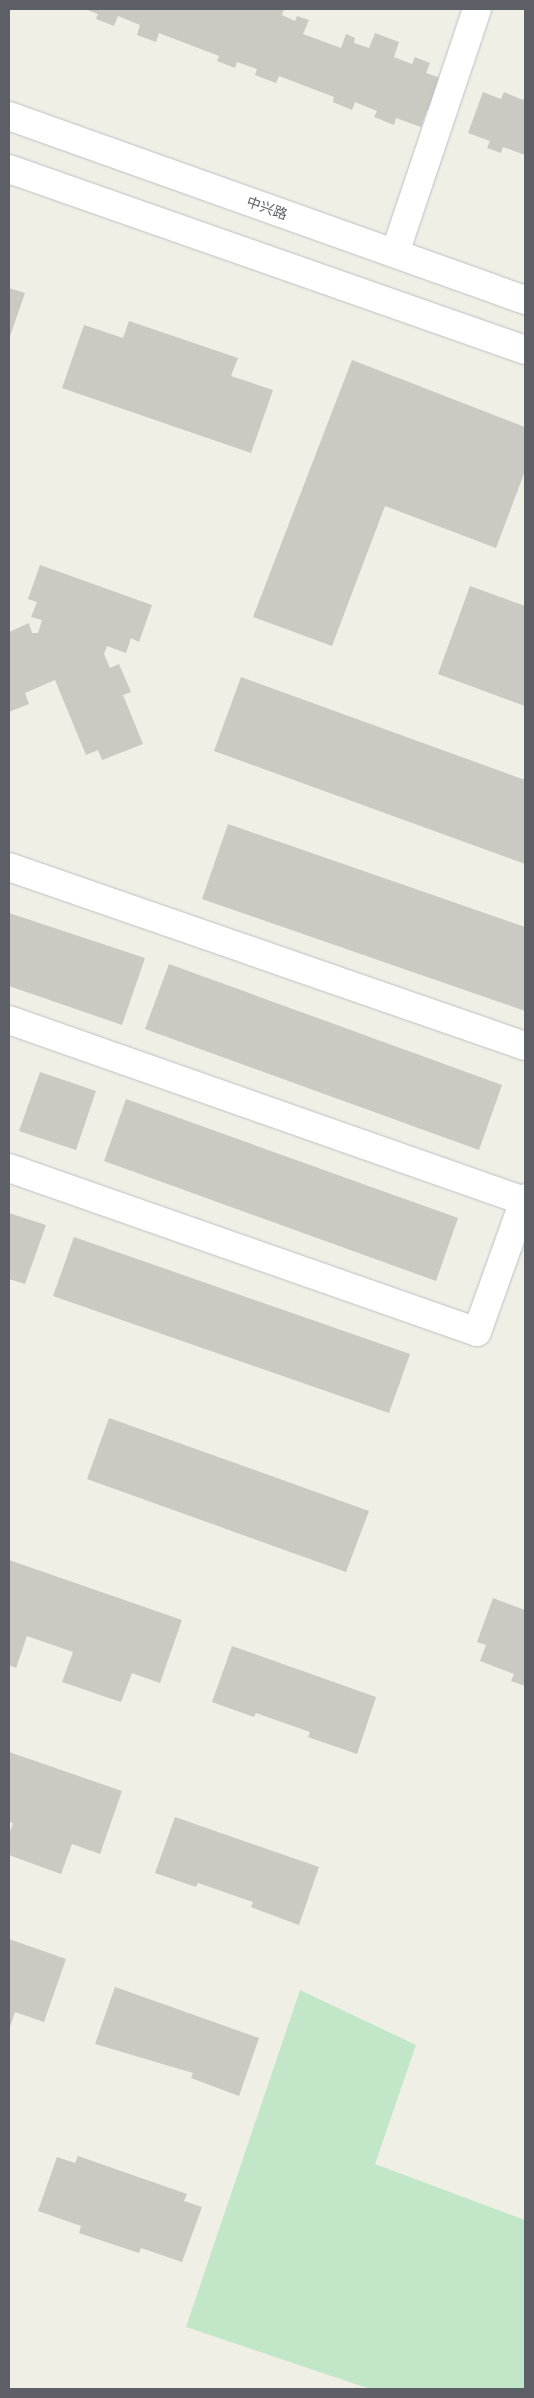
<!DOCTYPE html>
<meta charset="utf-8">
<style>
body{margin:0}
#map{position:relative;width:534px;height:2398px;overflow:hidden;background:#efefe5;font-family:"Asap Condensed","Noto Sans SC",sans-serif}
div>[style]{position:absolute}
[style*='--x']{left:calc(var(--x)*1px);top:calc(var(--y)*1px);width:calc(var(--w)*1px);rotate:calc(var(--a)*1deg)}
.green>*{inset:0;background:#c2e7c8}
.building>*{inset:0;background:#cac9c2}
.roads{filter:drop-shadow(0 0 1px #bdbec4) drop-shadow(0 0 1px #bdbec4)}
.minor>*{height:28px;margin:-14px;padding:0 14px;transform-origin:14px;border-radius:14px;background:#fff}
span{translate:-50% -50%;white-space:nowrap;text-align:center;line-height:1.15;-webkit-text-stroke:4px #fff;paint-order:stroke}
.street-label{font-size:14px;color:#5d5f66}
.frame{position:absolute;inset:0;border:10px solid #5d5f66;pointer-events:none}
</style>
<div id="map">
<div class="green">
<i style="clip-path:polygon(300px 1990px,416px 2045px,375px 2164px,525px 2220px,525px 2389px,370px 2389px,186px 2327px)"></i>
</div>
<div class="building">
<i style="clip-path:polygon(85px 9px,284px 9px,282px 15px,295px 21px,297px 16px,309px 20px,303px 34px,341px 48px,346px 34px,355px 38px,354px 43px,369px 48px,375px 33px,399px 42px,394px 57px,412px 64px,415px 57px,430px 63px,426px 73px,443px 79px,431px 111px,427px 110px,421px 127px,396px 118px,394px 125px,374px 117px,377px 111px,355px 102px,352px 110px,333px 102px,334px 97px,279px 76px,276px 83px,255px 75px,257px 69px,237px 62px,235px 68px,217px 61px,219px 56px,159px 33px,156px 42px,137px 35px,140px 25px,118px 16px,114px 26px,96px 19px,98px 14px)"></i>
<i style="clip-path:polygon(483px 92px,501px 99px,504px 92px,523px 100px,525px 96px,525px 155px,503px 147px,501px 153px,487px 148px,490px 141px,468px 133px)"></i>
<i style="clip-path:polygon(9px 288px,25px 293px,9px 339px)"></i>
<i style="clip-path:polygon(129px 321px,238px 358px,231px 376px,273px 390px,251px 453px,62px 388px,84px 325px,123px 338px)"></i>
<i style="clip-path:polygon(352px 360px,525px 427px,525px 471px,496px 548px,385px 506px,332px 646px,253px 617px)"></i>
<i style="clip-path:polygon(40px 565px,152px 605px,139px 642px,131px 638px,126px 653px,107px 646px,104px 654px,110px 668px,119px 664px,131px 692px,123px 695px,143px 744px,102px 760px,98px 750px,86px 755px,55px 680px,25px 693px,29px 704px,9px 712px,9px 632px,29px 623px,32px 633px,38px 633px,42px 620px,31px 617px,37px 602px,28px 599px)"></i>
<i style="clip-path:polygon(470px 586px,525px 606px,525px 706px,438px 674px)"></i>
<i style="clip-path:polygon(241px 677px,525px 780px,525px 864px,214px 751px)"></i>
<i style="clip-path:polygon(228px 824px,525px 927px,525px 1011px,202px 899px)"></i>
<i style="clip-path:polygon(9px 913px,145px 958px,122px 1025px,9px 986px)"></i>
<i style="clip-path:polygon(169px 964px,502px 1085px,479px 1150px,145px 1029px)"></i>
<i style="clip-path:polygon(40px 1072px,96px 1091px,76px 1150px,19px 1131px)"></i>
<i style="clip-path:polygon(126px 1099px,458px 1218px,436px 1281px,104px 1161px)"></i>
<i style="clip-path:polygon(9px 1213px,46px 1225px,25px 1284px,9px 1279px)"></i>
<i style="clip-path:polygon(74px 1237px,410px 1354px,389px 1413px,53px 1296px)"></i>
<i style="clip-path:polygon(109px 1418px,369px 1511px,346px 1572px,87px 1479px)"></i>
<i style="clip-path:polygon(9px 1560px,182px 1620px,160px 1683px,132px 1673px,121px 1702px,62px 1682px,73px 1652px,27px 1636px,16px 1668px,9px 1665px)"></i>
<i style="clip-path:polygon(493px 1598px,525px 1610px,525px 1686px,511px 1681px,514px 1674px,480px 1661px,486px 1645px,477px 1642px)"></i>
<i style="clip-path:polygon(232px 1646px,376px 1697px,357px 1754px,308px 1737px,310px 1732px,256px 1713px,254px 1717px,212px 1702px)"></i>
<i style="clip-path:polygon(9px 1752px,122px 1791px,100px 1854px,72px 1844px,61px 1874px,9px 1855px,9px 1835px,13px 1823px,9px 1822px)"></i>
<i style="clip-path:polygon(175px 1817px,319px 1867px,299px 1925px,251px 1907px,253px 1902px,198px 1883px,196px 1887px,155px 1873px)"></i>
<i style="clip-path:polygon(9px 1939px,66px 1959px,44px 2022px,15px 2012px,9px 2030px)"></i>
<i style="clip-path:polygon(115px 1987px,259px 2038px,239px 2096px,191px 2078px,193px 2073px,95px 2044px)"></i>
<i style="clip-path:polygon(78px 2156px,187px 2194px,184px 2201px,202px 2207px,182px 2262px,141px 2248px,139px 2253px,79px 2233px,81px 2226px,38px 2211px,57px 2157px,75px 2163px)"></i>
</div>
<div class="roads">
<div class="minor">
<i style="--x:9;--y:116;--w:548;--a:19.63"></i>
<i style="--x:9;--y:169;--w:547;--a:19.33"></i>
<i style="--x:395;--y:253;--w:257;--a:-71.4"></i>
<i style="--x:9;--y:867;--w:546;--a:19.13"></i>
<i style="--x:9;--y:1020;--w:546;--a:19.36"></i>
<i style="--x:9;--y:1168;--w:496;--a:19.3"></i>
<i style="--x:477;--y:1332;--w:142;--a:-70.3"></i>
</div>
</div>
<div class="street-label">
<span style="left:267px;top:208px;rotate:20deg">中兴路</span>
</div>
<div class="frame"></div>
</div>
